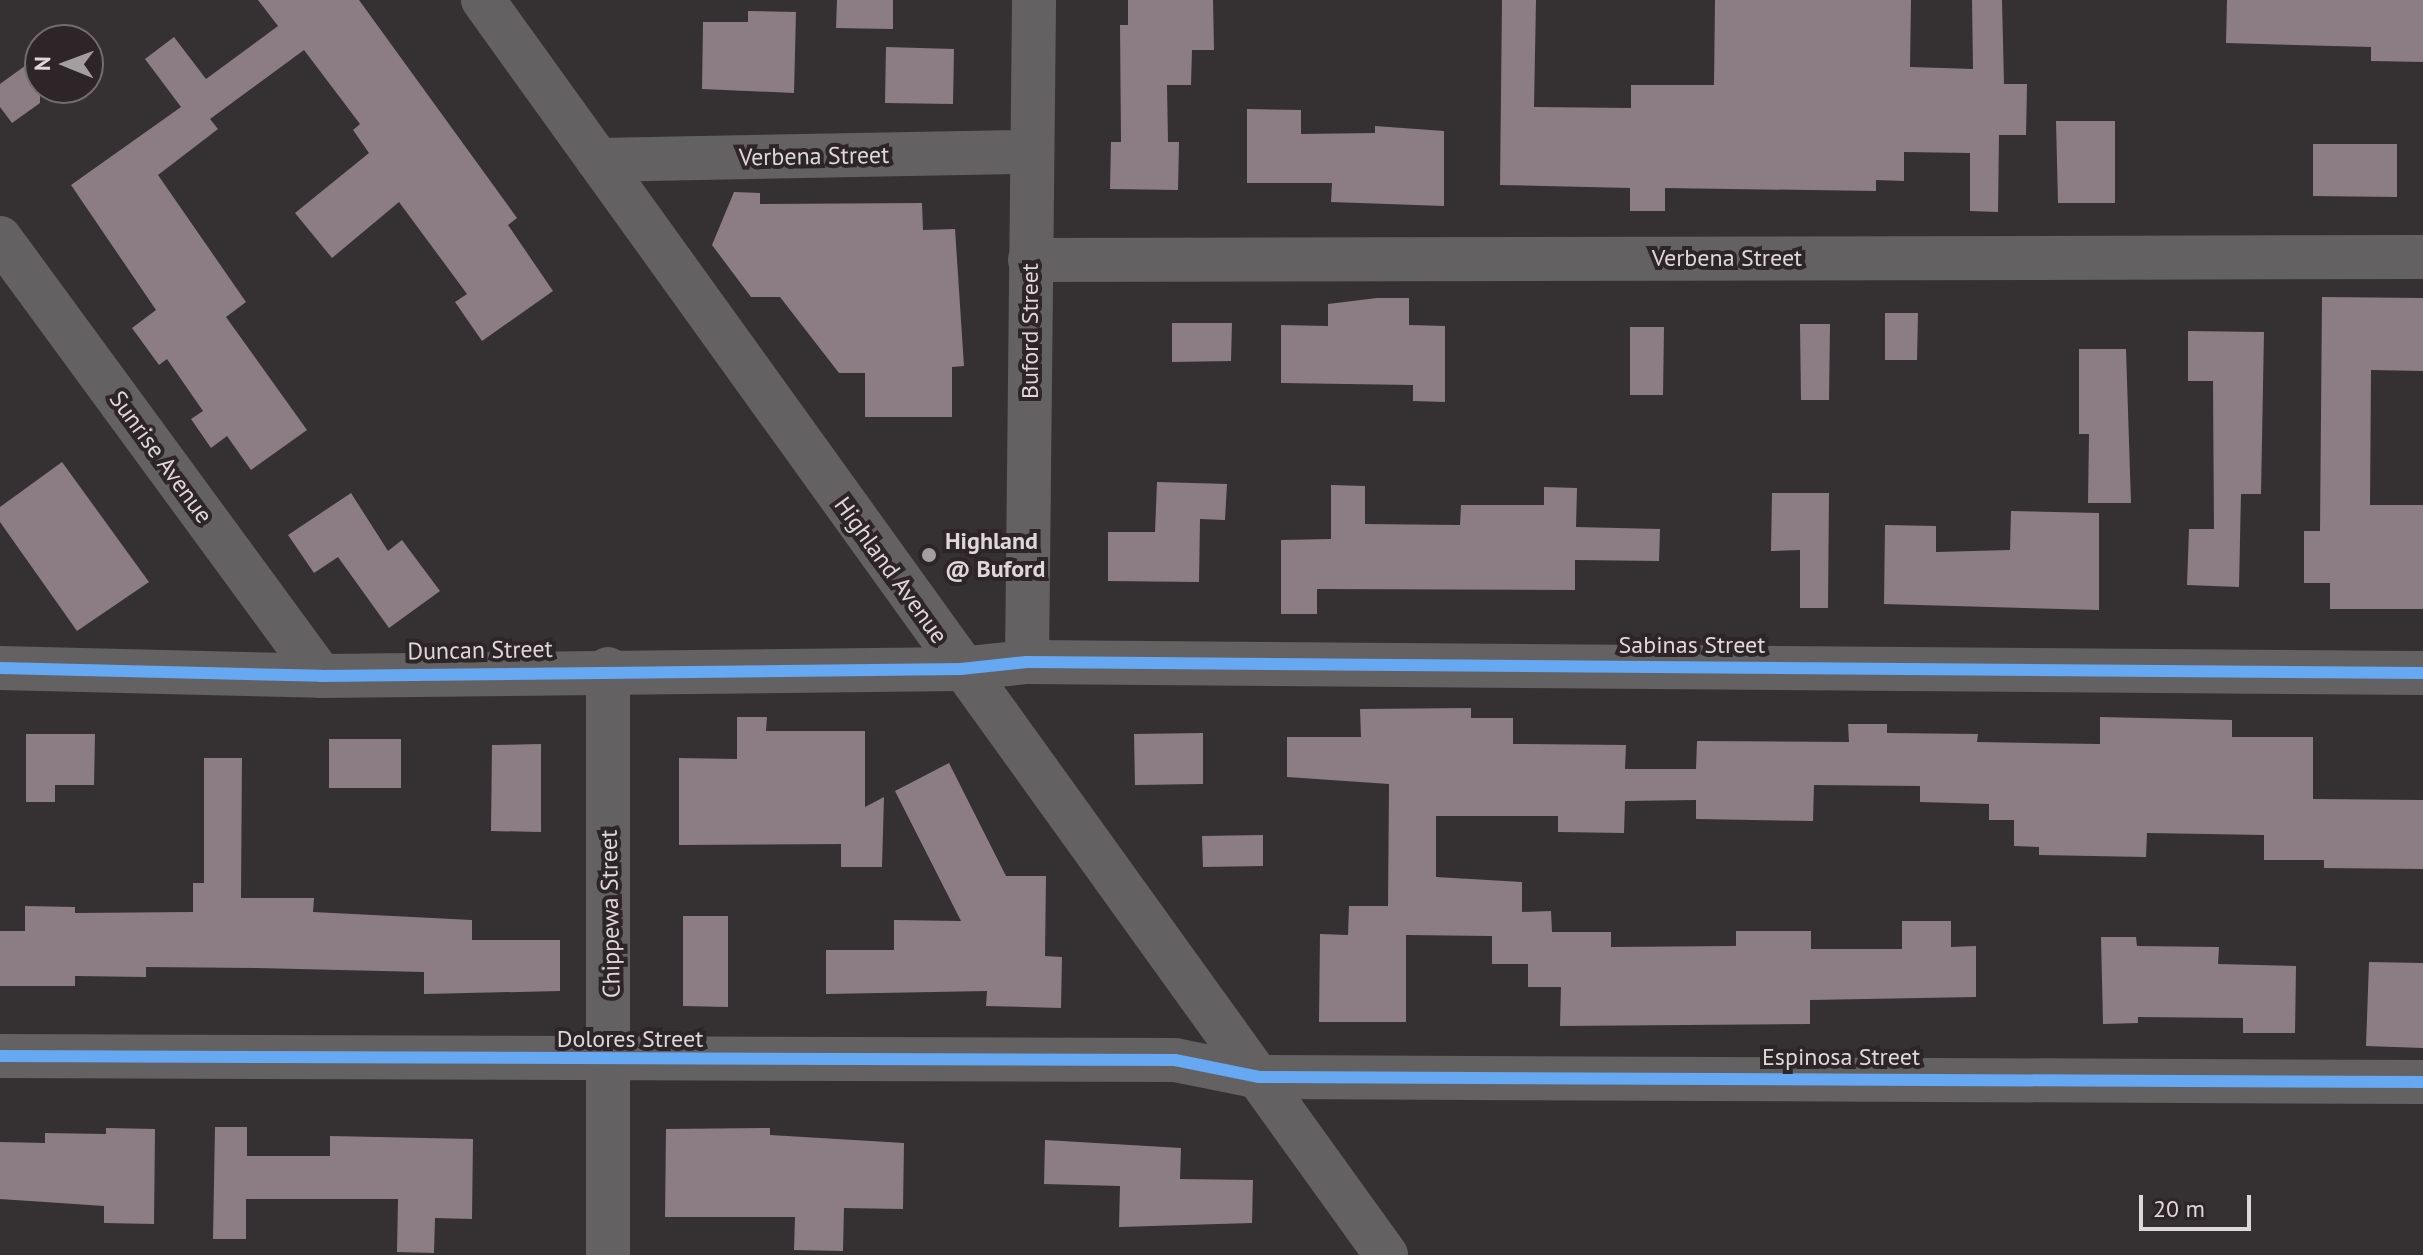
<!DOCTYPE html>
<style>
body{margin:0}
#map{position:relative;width:2423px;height:1255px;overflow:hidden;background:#353133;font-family:"PT Sans",sans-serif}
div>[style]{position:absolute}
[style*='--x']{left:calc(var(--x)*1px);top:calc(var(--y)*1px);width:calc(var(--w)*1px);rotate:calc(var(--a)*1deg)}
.building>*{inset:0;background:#8b7d83}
.minor>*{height:44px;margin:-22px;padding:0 22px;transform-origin:22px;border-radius:22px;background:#646162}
.cycleway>*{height:12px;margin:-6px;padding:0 6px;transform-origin:6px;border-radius:6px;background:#66a8f1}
.dots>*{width:22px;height:22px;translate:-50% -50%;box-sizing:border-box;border:4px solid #2d2528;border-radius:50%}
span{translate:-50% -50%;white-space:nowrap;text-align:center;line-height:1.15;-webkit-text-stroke:8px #2d2528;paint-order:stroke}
.street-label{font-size:24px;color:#ded8da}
.poi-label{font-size:24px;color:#ded8da;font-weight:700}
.left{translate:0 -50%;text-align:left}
.north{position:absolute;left:24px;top:24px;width:80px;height:80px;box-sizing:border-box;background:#2d2528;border:2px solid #746d6f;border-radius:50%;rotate:271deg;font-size:22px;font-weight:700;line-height:32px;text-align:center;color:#ded8da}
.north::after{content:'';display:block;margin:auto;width:28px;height:36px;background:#a39ea0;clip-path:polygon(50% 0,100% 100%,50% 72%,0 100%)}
.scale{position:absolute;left:2139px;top:1195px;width:112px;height:36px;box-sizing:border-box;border:4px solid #ded8da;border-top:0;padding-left:10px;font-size:24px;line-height:28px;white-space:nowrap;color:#ded8da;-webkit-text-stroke:6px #2d2528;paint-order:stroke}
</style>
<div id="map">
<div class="building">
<i style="clip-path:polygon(258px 0,359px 0,517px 218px,508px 225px,553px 291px,482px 341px,455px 302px,467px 294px,399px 202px,332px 258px,295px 213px,369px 153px,353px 130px,360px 124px,304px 50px,210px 119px,218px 129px,158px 175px,246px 302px,226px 317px,307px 430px,251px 470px,227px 436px,211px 448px,191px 419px,203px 411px,167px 359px,159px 365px,132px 328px,156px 310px,71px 185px,181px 107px,145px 59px,174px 37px,206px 79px,278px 26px)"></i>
<i style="clip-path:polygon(837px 0,893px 0,893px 29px,836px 28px)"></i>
<i style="clip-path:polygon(1128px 0,1213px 0,1214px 50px,1192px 50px,1191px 85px,1167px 85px,1168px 142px,1179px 142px,1178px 190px,1110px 189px,1111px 142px,1121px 142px,1120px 25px,1128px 25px)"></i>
<i style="clip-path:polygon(1502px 0,1536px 0,1534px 107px,1631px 108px,1631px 85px,1714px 85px,1715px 0,1911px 0,1910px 67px,1973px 69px,1972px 0,2002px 0,2004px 84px,2027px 84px,2026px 135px,1999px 135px,1998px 212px,1970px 211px,1970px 153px,1904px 152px,1904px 181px,1876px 180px,1876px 191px,1665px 188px,1665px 211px,1630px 211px,1630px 188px,1500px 185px)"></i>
<i style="clip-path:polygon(2227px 0,2423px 0,2423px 62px,2371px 61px,2371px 47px,2226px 43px)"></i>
<i style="clip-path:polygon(748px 11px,796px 12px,794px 93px,702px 89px,703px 22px,748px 22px)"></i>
<i style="clip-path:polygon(886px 47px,954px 49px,953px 104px,885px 103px)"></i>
<i style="clip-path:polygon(40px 55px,40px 103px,12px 123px,0 107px,0 84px)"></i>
<i style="clip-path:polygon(1247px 109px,1301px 110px,1301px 134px,1375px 133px,1375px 126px,1444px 131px,1444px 206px,1331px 202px,1332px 183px,1247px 183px)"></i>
<i style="clip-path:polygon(2056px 121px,2115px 121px,2115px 203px,2058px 203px)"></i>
<i style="clip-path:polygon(2313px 144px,2397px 144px,2397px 197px,2313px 196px)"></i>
<i style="clip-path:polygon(734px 192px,760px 193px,760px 204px,922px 203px,923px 230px,955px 229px,964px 366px,952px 367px,952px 417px,865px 417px,865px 373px,839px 373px,780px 297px,751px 297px,712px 245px)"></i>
<i style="clip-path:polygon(2322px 297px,2423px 298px,2423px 371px,2371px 370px,2370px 505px,2423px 505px,2423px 609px,2330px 609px,2330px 583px,2304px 583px,2304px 531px,2320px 531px)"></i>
<i style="clip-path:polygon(1377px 298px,1409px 298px,1409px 325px,1445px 326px,1445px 402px,1413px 401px,1413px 385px,1281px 383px,1281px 325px,1328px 326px,1328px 304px)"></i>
<i style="clip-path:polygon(1885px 313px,1918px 313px,1917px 360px,1885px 360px)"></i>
<i style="clip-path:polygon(1172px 323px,1232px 323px,1231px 361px,1172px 362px)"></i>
<i style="clip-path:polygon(1800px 324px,1830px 324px,1829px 400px,1801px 400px)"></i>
<i style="clip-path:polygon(1630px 327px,1664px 327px,1663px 395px,1630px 395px)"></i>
<i style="clip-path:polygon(2188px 331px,2264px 332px,2261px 494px,2241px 494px,2239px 587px,2187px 585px,2189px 529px,2214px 529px,2213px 381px,2188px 381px)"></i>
<i style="clip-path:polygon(2079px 349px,2126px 349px,2131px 503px,2088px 503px,2089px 434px,2079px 434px)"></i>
<i style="clip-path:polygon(62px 462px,149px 582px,77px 631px,0 522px,0 507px)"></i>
<i style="clip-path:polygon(1157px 482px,1227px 484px,1225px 520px,1200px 519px,1199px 582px,1108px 581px,1108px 532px,1155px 532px)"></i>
<i style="clip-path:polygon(1331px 485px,1365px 486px,1365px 524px,1460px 525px,1461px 505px,1544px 505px,1544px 487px,1577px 488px,1576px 527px,1660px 529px,1659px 561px,1575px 560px,1575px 590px,1317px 589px,1317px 614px,1281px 614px,1281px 540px,1331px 539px)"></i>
<i style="clip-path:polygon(351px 493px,388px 551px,402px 540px,440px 591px,389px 628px,338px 557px,314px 573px,288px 535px)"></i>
<i style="clip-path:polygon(1772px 493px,1829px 493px,1828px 608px,1800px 608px,1800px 550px,1771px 551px)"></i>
<i style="clip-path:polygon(2011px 511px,2099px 513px,2099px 610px,1884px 604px,1885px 525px,1936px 526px,1936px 552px,2010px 550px)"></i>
<i style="clip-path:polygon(1471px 708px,1471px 718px,1513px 718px,1513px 744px,1626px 745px,1625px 769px,1696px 769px,1697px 741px,1849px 742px,1848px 724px,1887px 724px,1887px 733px,1978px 734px,1977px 742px,2100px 744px,2100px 717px,2232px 720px,2232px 737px,2313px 737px,2313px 799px,2423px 800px,2423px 869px,2324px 868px,2324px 860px,2264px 860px,2264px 835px,2147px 833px,2146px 857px,2039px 855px,2039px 847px,2014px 846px,2014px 820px,1989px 820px,1989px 804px,1920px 802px,1920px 786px,1814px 785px,1813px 821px,1696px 819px,1696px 800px,1625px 801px,1624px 833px,1558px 832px,1558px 816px,1436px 816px,1436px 877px,1522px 882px,1522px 912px,1551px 911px,1552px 932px,1611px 932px,1611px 947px,1736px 946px,1736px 931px,1811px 931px,1811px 949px,1902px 949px,1902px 921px,1951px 921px,1951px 947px,1976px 946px,1976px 997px,1810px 1000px,1810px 1024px,1560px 1026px,1561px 987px,1528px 987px,1528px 964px,1492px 964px,1492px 936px,1406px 935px,1406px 1022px,1319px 1022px,1320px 934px,1348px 935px,1349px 906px,1388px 906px,1389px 784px,1287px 777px,1287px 737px,1361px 737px,1360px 709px)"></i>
<i style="clip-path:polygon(737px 717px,767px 717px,766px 731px,865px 731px,865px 807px,884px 797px,882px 867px,841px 867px,841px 844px,679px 845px,679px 758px,737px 759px)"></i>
<i style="clip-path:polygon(1203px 733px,1203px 784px,1135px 785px,1134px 734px)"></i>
<i style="clip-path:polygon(26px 734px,95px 734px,94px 785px,55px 785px,55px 802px,26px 802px)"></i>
<i style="clip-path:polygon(329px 739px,401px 739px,401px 788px,329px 788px)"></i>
<i style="clip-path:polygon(541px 744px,541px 832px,491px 831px,492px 745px)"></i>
<i style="clip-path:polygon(204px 758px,242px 758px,241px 898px,314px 898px,313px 912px,472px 920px,472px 940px,560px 940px,560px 991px,424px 994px,424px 972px,257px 968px,146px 967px,146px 977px,75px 976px,75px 986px,0 986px,0 931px,25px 931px,25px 906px,75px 907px,75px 913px,193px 912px,193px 883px,204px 883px)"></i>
<i style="clip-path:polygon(949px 763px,1006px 876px,1046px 876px,1045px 956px,1062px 957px,1061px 1008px,986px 1006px,987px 991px,826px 994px,826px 950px,894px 950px,894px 920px,961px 921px,895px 791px)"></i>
<i style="clip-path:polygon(1263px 835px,1263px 866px,1203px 867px,1202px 836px)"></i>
<i style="clip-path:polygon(683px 916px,728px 916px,728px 1007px,683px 1006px)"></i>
<i style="clip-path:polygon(2101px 937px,2136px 937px,2137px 946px,2219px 947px,2218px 964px,2296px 966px,2295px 1033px,2243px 1033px,2243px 1018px,2138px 1017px,2138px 1023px,2103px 1024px)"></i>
<i style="clip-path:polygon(2369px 962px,2423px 963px,2423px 1048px,2366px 1046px)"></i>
<i style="clip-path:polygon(215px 1127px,247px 1127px,247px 1156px,330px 1156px,330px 1136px,473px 1139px,472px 1219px,435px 1218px,434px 1253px,397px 1252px,398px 1199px,246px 1199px,246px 1239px,213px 1239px)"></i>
<i style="clip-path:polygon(106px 1128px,155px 1129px,154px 1224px,104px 1223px,104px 1206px,0 1199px,0 1142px,45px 1143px,45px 1133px,106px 1134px)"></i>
<i style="clip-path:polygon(770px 1128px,770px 1135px,904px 1143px,903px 1209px,844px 1208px,843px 1251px,794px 1250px,795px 1217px,665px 1217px,666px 1129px)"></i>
<i style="clip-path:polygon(1045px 1140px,1181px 1148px,1180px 1179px,1253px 1180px,1252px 1223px,1119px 1227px,1120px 1186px,1044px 1184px)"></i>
</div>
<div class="minor">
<i style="--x:483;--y:0;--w:1546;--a:54.26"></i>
<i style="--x:598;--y:160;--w:432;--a:-1.1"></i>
<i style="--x:0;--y:238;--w:543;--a:53.76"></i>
<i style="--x:1030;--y:260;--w:1393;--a:-0.12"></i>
<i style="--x:1027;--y:662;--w:662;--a:-89.39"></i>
<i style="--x:0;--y:668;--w:321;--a:1.4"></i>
<i style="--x:321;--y:676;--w:640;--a:-0.63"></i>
<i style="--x:961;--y:669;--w:66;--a:-6.1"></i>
<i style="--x:1027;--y:662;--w:1396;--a:0.45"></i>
<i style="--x:608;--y:669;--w:586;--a:90"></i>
<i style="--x:0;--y:1056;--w:1175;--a:0.2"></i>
<i style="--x:1175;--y:1060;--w:86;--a:11.4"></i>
<i style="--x:1259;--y:1077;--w:1164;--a:0.25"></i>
</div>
<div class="cycleway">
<i style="--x:0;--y:668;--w:321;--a:1.4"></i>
<i style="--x:321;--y:676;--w:640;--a:-0.63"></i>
<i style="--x:961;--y:669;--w:66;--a:-6.1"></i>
<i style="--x:1027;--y:662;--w:1396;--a:0.45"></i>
<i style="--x:0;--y:1056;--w:1175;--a:0.2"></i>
<i style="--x:1175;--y:1060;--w:86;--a:11.4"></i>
<i style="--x:1259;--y:1077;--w:1164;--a:0.25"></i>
</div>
<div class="dots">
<i style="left:929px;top:555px;background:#a39ea0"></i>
</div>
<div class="street-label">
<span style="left:814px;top:156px;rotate:-1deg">Verbena Street</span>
<span style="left:1727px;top:258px">Verbena Street</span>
<span style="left:1030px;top:331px;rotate:-90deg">Buford Street</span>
<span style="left:161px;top:457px;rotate:54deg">Sunrise Avenue</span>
<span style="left:891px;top:570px;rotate:54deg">Highland Avenue</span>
<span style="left:1692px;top:645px">Sabinas Street</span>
<span style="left:480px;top:650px;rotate:-1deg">Duncan Street</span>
<span style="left:610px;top:914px;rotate:-91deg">Chippewa Street</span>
<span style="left:630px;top:1039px">Dolores Street</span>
<span style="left:1841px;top:1057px">Espinosa Street</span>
</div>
<div class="poi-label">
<span class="left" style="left:945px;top:555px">Highland<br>@ Buford</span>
</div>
<div class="north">N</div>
<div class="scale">20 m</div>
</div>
